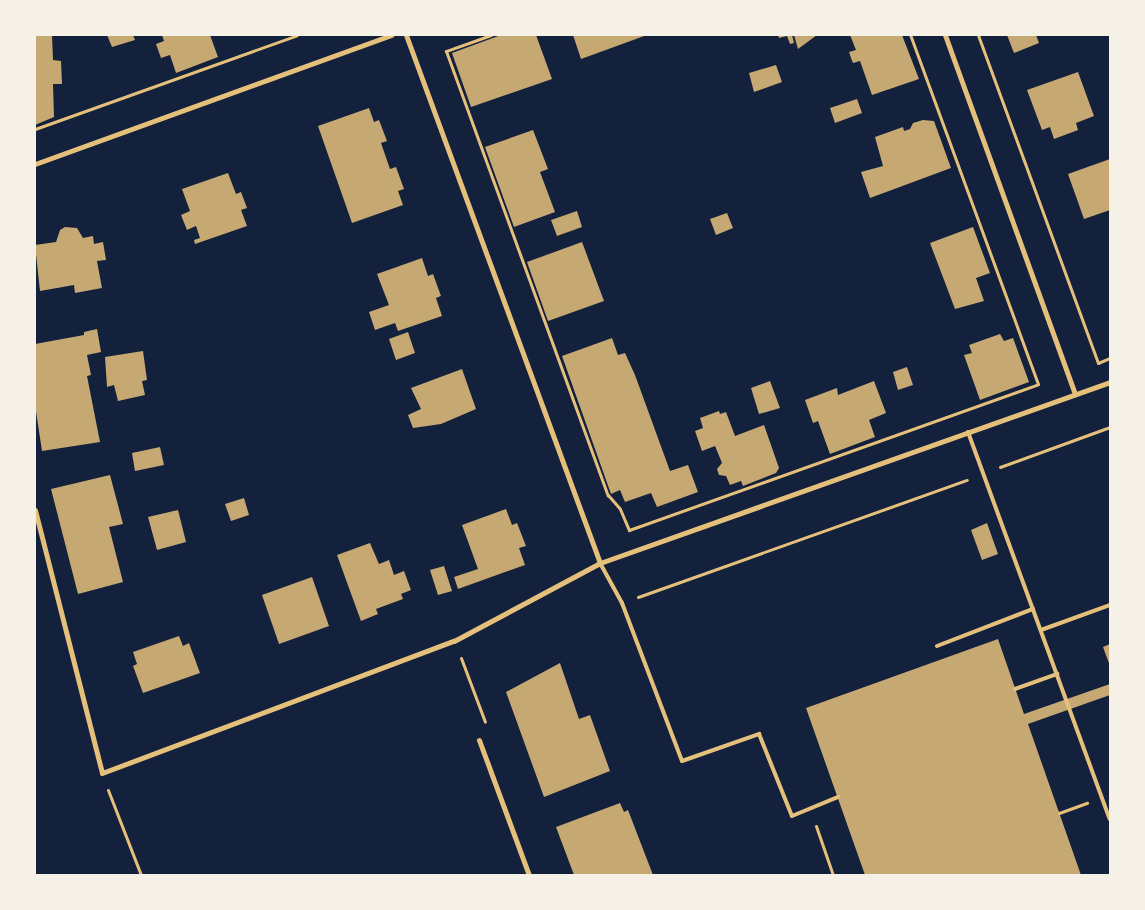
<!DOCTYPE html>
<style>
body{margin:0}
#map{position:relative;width:1145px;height:910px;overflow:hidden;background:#14213d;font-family:Signika,sans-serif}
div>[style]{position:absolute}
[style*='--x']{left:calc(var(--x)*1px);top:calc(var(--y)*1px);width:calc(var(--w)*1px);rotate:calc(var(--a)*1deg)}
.building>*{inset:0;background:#c6a872}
.path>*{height:3px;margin:-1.5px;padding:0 1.5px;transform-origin:1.5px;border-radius:1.5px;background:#e5c07b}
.service>*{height:4px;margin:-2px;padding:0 2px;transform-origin:2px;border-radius:2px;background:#e5c07b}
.minor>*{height:5px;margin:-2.5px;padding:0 2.5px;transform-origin:2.5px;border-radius:2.5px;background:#e5c07b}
span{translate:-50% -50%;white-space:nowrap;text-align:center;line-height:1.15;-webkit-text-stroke:4.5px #f6f1e7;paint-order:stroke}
.frame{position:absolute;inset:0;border:36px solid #f6f1e7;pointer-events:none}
</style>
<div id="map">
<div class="building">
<i style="clip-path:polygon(35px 35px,52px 35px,53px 60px,61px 61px,62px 84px,53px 84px,54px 117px,35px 125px)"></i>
<i style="clip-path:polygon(107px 35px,133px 35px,135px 40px,112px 47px)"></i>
<i style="clip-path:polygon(162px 35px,210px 35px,218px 57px,176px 73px,170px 55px,161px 58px,156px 44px,164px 41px)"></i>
<i style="clip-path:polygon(501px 35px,536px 35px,552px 79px,471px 107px,452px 53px)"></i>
<i style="clip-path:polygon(573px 35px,647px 35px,581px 59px)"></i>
<i style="clip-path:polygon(778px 35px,792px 35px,794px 43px,790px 44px,787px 36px,779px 38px)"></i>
<i style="clip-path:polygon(794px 35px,817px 35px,798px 49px)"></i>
<i style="clip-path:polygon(850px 35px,902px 35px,919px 79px,872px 95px,860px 61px,853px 63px,851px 58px,849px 52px,856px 50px)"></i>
<i style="clip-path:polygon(1007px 35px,1036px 35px,1039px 43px,1014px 53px)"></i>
<i style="clip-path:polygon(776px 65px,782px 82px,754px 92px,749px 73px)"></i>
<i style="clip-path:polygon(1078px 72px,1094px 116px,1076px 123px,1078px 130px,1054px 139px,1050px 127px,1042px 130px,1027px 90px)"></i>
<i style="clip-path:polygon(857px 99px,862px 113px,835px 123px,830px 108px)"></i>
<i style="clip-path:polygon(369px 108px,374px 122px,379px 120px,387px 141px,381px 143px,390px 169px,396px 167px,404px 189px,398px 191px,403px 205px,352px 223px,318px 126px)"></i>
<i style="clip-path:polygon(923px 120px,934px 121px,951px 168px,870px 198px,861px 172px,883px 166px,875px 137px,903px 127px,904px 131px,910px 129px,913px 123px)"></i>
<i style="clip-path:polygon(533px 130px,548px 169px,540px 172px,555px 212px,514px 227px,485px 147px)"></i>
<i style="clip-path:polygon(1110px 159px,1110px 210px,1084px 219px,1068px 174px)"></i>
<i style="clip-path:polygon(228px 173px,236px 194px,241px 192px,247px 208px,241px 210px,247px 226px,195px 244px,194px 240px,200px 238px,196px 226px,187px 230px,181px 215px,190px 211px,182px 189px)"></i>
<i style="clip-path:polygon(577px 211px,582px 227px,557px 236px,551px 220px)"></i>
<i style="clip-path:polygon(727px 213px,733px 228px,716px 235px,710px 219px)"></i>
<i style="clip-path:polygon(65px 227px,77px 228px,83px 238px,93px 236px,94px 244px,103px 242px,106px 260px,97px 261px,102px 288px,75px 293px,74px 285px,40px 291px,35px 245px,56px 242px,60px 230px)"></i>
<i style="clip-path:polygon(973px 227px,990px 273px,976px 278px,984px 301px,955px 309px,930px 243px)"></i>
<i style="clip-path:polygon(582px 242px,604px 301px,548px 321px,527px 262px)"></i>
<i style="clip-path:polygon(422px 258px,428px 276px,433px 274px,441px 296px,436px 298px,442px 316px,398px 331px,395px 323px,375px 330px,369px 312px,389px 305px,377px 274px)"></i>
<i style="clip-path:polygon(97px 329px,101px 352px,87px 355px,91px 375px,87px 376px,100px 442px,42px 451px,35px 405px,35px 344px,84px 335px,84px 332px)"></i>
<i style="clip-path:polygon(408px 332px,415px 353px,396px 360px,389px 339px)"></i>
<i style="clip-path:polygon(1000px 334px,1004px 341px,1013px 338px,1029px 382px,980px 400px,964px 355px,972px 353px,969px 345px)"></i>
<i style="clip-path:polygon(612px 338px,618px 355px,625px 353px,635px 375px,670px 471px,688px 465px,698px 492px,657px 507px,651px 493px,625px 502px,620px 490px,611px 494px,562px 356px)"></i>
<i style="clip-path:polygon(143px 351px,147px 380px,142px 381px,145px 395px,118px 401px,114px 385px,107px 387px,105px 357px)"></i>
<i style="clip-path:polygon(907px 367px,913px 385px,898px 390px,893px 372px)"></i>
<i style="clip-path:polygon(462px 369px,476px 409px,441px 424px,413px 428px,408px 415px,421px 409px,411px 388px)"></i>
<i style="clip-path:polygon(770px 381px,780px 408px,759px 414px,751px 388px)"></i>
<i style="clip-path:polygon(874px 381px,886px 413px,869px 420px,875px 437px,830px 454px,818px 421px,813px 423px,805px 400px,837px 388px,838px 395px)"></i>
<i style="clip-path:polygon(719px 411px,720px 414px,726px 412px,735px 436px,764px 425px,779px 468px,776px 473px,743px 486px,741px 481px,730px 485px,726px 476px,719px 475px,717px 469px,722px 463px,715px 446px,702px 451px,695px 431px,703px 428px,700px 418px)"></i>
<i style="clip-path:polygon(160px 447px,164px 465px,135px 471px,132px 453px)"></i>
<i style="clip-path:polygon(110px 475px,123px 524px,109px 527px,123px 582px,78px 594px,51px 489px)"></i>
<i style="clip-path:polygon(244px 498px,249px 515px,231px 521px,225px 504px)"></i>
<i style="clip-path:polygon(506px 509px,512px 525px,517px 523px,526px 546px,519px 548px,525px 565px,458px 589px,454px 577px,478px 569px,462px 525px)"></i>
<i style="clip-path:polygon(178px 510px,186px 542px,157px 550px,148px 517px)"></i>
<i style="clip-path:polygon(987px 523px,998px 554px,982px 560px,971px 530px)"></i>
<i style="clip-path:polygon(370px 543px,379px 564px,389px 560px,394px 575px,404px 571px,411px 590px,401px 594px,403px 599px,376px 609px,378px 614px,361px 621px,337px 555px)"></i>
<i style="clip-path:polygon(444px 566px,452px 591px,438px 595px,430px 570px)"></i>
<i style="clip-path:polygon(312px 577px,329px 626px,279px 644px,262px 595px)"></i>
<i style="clip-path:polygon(179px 636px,183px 646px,189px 643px,200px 673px,143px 693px,133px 666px,137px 664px,133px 652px)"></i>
<i style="clip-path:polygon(998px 639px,1024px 714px,1110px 684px,1110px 695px,1028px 724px,1081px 875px,865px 875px,806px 708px)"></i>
<i style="clip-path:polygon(1110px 644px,1110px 666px,1103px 647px)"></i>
<i style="clip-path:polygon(560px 663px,579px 719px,590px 715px,610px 771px,544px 797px,506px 692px)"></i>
<i style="clip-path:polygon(620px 803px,624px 812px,628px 810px,653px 875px,574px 875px,556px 827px)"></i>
</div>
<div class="path">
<i style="--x:491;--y:35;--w:48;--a:160.4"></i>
<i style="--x:446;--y:51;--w:473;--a:70"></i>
<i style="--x:608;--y:495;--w:18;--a:49"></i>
<i style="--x:620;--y:509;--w:23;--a:67"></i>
<i style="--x:629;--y:530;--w:434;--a:-19.6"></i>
<i style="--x:1038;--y:384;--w:372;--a:-110.1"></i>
<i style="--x:978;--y:35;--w:349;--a:69.9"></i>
<i style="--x:1098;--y:363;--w:13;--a:-23"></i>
<i style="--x:35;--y:129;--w:278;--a:-19.7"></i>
<i style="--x:1000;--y:467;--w:117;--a:-20"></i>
<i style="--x:638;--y:597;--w:349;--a:-19.6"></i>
<i style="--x:461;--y:658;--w:68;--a:69.4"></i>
<i style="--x:108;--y:790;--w:91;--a:68.8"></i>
<i style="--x:1059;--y:813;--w:30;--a:-20"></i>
<i style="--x:816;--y:826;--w:52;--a:70.9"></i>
</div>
<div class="service">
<i style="--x:968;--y:432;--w:412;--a:69.9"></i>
<i style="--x:600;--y:563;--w:46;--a:61.2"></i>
<i style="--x:622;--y:603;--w:169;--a:69.2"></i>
<i style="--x:682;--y:761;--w:82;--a:-19.3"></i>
<i style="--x:759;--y:734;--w:88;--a:68.1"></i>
<i style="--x:792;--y:816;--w:50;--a:-22.4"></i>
<i style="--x:1041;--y:630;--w:73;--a:-19.9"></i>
<i style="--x:937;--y:646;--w:103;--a:-21.1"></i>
<i style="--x:1015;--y:689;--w:45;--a:-19.7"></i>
</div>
<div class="minor">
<i style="--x:406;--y:35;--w:563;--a:69.83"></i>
<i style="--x:945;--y:35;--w:382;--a:70.1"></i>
<i style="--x:35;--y:164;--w:379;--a:-19.9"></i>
<i style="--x:35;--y:510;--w:271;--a:75.7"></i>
<i style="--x:102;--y:773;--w:376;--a:-20.6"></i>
<i style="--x:454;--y:641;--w:166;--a:-28.1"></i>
<i style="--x:600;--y:563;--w:541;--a:-19.54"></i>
<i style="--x:479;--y:740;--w:144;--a:69.7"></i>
</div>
<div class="frame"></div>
</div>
